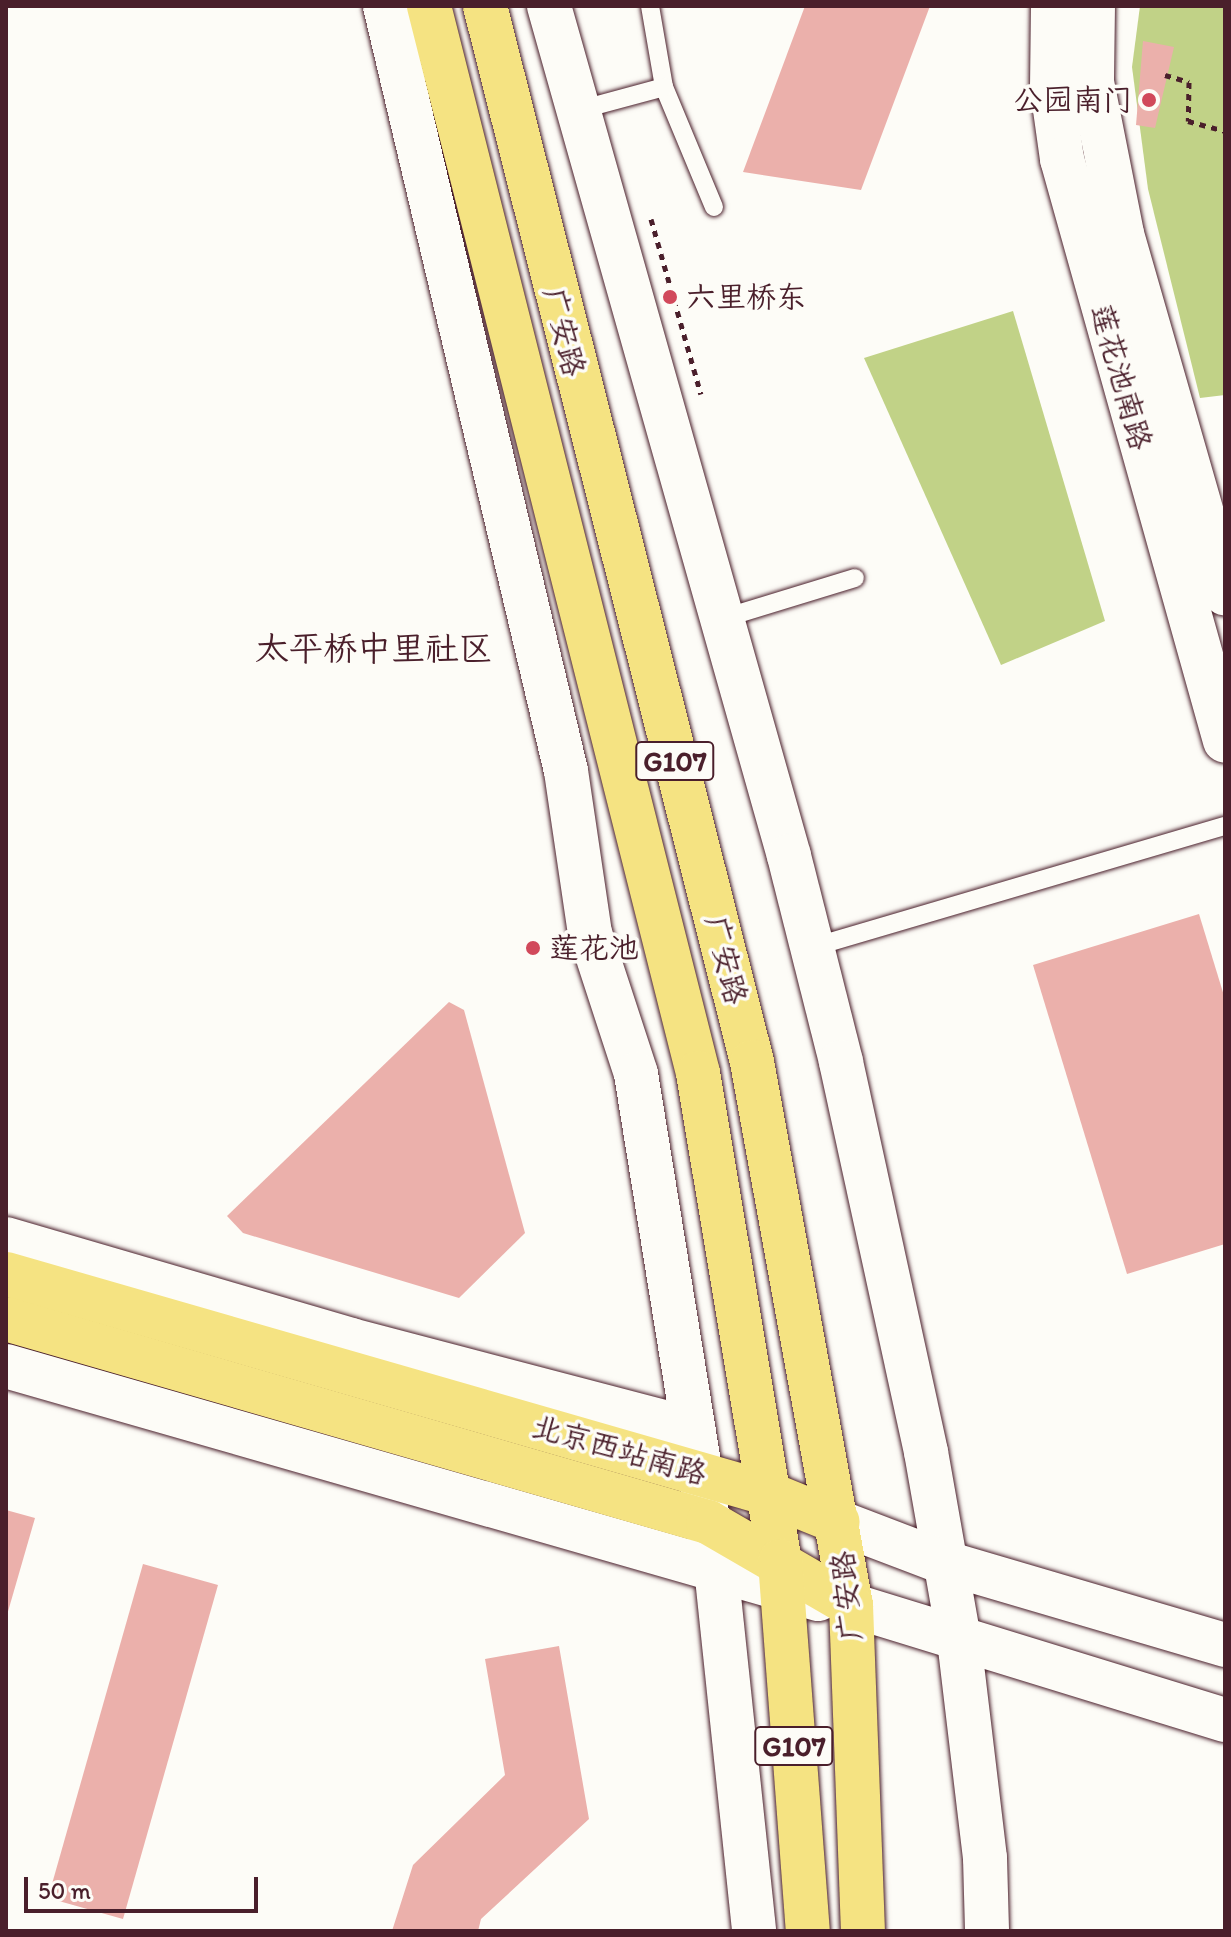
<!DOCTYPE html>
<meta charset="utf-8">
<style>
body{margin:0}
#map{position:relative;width:1231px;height:1937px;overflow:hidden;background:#fdfcf7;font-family:Itim,"LXGW WenKai TC",sans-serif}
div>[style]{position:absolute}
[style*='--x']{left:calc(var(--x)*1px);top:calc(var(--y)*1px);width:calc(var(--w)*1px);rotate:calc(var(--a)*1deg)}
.green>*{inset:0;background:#c1d287}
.building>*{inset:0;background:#ebb0ab}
.path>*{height:5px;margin-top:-2.5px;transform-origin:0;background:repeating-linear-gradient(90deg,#4a1f2b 0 6px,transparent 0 12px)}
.roads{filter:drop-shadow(0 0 2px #4a1f2b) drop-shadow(0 0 2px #4a1f2b)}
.service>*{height:18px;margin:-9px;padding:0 9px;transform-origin:9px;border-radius:9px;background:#fdfcf7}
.tertiary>*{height:44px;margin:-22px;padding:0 22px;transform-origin:22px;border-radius:22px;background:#fdfcf7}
.secondary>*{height:44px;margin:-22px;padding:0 22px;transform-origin:22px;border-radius:22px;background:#fdfcf7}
.primary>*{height:44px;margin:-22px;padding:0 22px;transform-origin:22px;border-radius:22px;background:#f5e382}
.trunk>*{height:44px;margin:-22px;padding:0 22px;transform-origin:22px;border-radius:22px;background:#f5e382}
.dots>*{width:22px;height:22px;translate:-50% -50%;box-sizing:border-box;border:4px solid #fdfcf7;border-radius:50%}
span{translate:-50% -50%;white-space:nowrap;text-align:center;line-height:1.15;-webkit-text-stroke:7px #fdfcf7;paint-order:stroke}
.shield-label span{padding:2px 6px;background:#fdfcf7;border:2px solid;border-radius:6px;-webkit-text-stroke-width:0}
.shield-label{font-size:28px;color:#4a1f2b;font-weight:700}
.poi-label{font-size:30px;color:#4a1f2b}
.right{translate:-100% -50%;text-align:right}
.left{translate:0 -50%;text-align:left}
.street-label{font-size:30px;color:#4a1f2b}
.quarter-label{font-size:34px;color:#4a1f2b}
.frame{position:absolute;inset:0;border:8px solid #4a1f2b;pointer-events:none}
.scale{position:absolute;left:24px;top:1877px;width:234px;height:36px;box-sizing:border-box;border:4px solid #4a1f2b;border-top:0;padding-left:10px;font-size:24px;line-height:28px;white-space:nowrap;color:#4a1f2b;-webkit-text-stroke:6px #fdfcf7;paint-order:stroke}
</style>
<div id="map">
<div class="green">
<i style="clip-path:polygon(1140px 6px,1225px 6px,1225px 395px,1200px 398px,1148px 189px,1132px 67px)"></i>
<i style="clip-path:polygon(1013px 311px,1105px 621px,1001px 665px,864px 358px)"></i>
</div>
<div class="building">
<i style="clip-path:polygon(805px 6px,930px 6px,861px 190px,743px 172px)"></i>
<i style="clip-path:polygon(1143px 41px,1174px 47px,1155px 128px,1136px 125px)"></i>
<i style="clip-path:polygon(1199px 914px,1225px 999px,1225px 1244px,1127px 1274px,1033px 965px)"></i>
<i style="clip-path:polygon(449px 1002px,464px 1010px,525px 1233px,459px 1298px,243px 1233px,227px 1216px)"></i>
<i style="clip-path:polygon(6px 1510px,35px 1518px,7px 1615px,6px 1615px)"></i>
<i style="clip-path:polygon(143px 1564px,218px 1585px,123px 1919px,48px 1898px)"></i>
<i style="clip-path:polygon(559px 1646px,589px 1819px,481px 1919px,478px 1931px,392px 1931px,413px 1865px,505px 1775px,485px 1659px)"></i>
</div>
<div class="path">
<i style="--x:1165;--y:75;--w:25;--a:16"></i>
<i style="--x:1189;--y:82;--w:39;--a:91"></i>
<i style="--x:1188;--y:121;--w:38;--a:15"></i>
<i style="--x:651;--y:219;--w:182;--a:74.1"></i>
</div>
<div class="roads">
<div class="service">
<i style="--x:650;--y:6;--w:82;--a:80.2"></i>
<i style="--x:664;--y:87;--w:130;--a:67.4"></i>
<i style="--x:579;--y:110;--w:88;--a:-15.1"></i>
<i style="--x:721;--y:619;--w:140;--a:-17"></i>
<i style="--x:813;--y:947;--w:429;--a:-16.4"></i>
</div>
<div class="tertiary">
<i style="--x:385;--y:6;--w:786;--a:76.69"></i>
<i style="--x:566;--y:771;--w:164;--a:81.6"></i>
<i style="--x:590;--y:933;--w:148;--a:71.9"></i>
<i style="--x:636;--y:1074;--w:500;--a:80.8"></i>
<i style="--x:716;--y:1568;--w:365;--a:84"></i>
<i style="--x:549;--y:6;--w:883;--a:74.23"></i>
<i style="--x:789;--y:856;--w:212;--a:75.8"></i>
<i style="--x:841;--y:1062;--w:399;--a:77.7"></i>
<i style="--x:926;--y:1452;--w:191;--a:80"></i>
<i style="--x:959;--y:1640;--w:220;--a:83.2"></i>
<i style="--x:985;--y:1858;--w:73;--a:88.4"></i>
<i style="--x:1053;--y:6;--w:82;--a:90.7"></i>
<i style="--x:1052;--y:88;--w:72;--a:82"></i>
<i style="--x:1062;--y:159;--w:604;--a:74.35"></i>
<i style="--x:1093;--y:6;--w:76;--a:90.8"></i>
<i style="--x:1092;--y:82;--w:155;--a:78.8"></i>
<i style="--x:1122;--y:234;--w:374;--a:74"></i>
<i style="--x:6;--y:1239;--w:359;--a:16.3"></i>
<i style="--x:351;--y:1340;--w:354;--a:14.7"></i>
<i style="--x:6;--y:1366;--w:845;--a:16.01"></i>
</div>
<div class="secondary">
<i style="--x:838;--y:1522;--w:112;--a:20.9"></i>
<i style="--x:943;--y:1562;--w:294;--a:16.4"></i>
<i style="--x:851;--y:1605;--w:391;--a:17.1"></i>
</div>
<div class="primary">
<i style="--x:6;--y:1274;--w:794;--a:16.08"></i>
<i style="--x:769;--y:1494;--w:74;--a:22.1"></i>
<i style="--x:6;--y:1319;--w:731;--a:16.13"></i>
<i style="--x:708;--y:1522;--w:165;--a:30.1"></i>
</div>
<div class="trunk">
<i style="--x:429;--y:6;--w:1100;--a:75.85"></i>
<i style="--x:698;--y:1073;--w:495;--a:80.5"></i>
<i style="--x:780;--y:1561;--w:371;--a:85.7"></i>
<i style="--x:485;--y:6;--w:1089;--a:75.81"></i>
<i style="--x:752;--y:1062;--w:552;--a:79.67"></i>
<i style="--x:851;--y:1605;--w:326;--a:87.9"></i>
</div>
</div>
<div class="dots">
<i style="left:1149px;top:100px;background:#d1495b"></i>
<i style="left:670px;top:297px;background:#d1495b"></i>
<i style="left:533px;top:948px;background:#d1495b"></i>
</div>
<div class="shield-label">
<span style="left:675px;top:761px">G107</span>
<span style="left:794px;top:1746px">G107</span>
</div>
<div class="poi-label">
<span class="right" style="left:1133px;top:100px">公园南门</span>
<span class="left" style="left:686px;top:297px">六里桥东</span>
<span class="left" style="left:549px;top:948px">莲花池</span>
</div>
<div class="street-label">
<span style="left:564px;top:332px;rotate:76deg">广安路</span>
<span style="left:1121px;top:377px;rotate:74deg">莲花池南路</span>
<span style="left:726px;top:960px;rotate:76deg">广安路</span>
<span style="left:619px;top:1450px;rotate:16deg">北京西站南路</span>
<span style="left:847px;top:1596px;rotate:-96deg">广安路</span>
</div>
<div class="quarter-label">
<span style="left:374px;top:649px">太平桥中里社区</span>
</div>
<div class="frame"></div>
<div class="scale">50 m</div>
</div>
